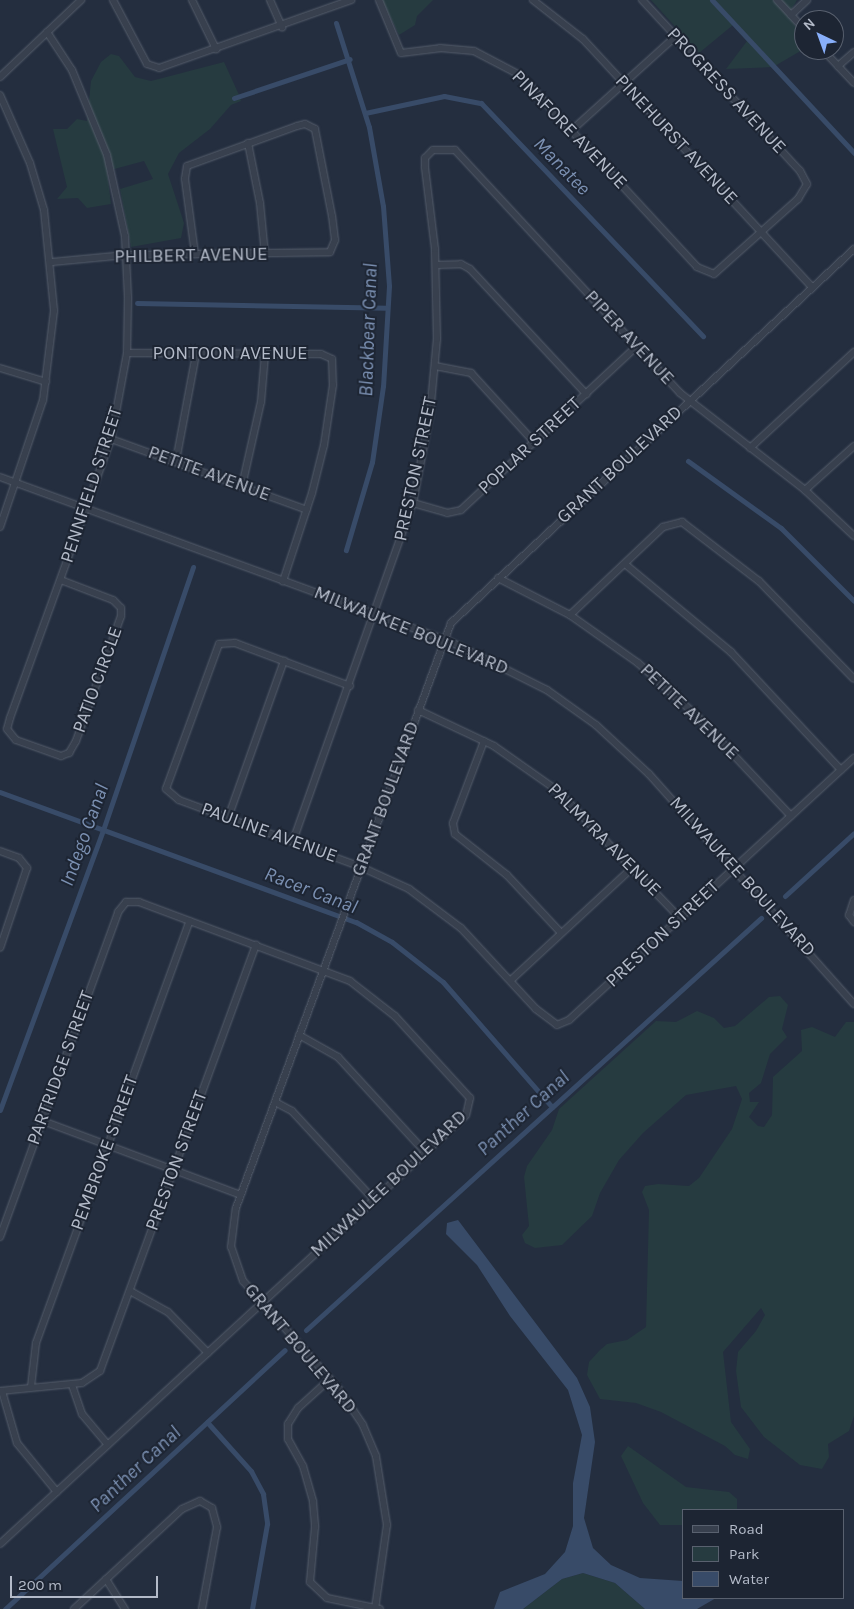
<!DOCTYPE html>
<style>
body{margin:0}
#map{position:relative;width:854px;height:1609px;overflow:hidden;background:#242e3f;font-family:Karla,sans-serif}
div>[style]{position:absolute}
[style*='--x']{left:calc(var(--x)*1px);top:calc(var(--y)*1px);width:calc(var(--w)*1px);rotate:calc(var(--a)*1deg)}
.green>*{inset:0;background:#263b40}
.water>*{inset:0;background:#384b68}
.canal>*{height:5px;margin:-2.5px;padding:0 2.5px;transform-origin:2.5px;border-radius:2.5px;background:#384b68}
.roads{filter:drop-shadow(0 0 1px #565e6c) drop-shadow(0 0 1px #565e6c)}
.minor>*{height:6px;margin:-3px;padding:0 3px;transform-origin:3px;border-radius:3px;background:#38404e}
span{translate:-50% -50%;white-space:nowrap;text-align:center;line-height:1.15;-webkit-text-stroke:4px #1d2533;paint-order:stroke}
.street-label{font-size:19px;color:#b4bbc9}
.water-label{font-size:20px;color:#7b90b2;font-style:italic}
.legend{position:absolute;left:682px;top:1509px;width:162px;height:90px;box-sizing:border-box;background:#1d2533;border:1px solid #59616f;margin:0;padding:6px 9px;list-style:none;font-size:15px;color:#b4bbc9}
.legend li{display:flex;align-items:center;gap:10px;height:25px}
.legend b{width:25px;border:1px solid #59616f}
.north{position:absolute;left:794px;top:10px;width:50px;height:50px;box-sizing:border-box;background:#1d2533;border:1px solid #59616f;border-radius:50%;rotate:318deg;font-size:14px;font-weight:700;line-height:20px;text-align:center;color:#b4bbc9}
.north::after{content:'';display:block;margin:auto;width:18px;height:22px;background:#88affa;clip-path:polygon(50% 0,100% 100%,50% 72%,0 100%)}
.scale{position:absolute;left:10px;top:1576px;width:148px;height:22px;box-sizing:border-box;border:2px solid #b4bbc9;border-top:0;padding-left:6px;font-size:15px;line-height:18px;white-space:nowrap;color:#b4bbc9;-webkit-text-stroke:4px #1d2533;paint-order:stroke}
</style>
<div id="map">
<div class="green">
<i style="clip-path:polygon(382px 0,433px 0,417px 16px,415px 25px,399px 35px)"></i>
<i style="clip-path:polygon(651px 0,797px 0,791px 10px,792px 21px,804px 37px,804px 49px,773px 67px,726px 69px,747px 41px,733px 25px,699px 53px)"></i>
<i style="clip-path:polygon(111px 54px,119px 56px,135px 77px,151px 81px,224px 62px,240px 97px,241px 101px,231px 105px,210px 129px,179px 153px,168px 174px,184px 223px,181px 238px,131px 247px,120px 189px,153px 179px,144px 161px,107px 171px,111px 204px,87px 208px,78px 198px,57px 199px,67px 187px,53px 129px,67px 129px,77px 119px,87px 121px,91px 81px,101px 62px)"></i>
<i style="clip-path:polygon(780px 996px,788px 1005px,782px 1029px,787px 1037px,770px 1054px,761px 1083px,749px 1093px,750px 1102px,759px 1102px,749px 1117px,758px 1126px,764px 1127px,772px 1115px,773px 1077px,802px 1051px,801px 1030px,812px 1027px,835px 1037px,846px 1022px,854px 1022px,854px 1416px,849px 1431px,828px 1444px,829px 1457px,822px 1469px,800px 1465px,764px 1437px,741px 1407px,736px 1371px,738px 1352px,756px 1331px,765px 1315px,761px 1308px,723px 1352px,731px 1422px,750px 1449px,748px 1459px,735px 1455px,725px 1446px,661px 1412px,636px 1403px,600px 1399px,587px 1375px,589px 1362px,600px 1350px,607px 1344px,627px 1340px,646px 1327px,649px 1210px,642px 1192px,645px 1186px,658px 1184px,689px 1186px,699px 1178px,732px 1129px,742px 1099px,736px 1086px,686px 1095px,643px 1133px,619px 1160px,600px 1193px,592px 1216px,562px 1245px,535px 1248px,525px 1243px,522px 1235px,529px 1226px,524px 1177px,527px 1166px,552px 1130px,559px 1109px,656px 1021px,676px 1022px,697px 1011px,714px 1018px,724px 1028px,735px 1026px,769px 997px)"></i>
<i style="clip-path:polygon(628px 1446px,686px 1487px,729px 1492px,737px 1499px,737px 1510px,683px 1510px,683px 1525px,660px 1525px,643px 1503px,621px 1456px)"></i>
<i style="clip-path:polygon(583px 1573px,615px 1583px,645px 1609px,523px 1609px,562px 1579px)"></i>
</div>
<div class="water">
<i style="clip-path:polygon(458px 1220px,577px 1378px,590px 1407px,595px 1442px,584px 1518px,593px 1548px,611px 1565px,640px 1578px,683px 1581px,683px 1598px,716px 1598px,697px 1609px,645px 1609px,615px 1583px,583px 1573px,562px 1579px,523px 1609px,494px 1609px,500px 1592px,545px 1574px,565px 1552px,573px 1526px,573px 1483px,582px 1435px,568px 1390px,510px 1316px,477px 1265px,446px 1234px,447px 1223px)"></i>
</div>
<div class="canal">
<i style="--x:712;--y:0;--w:209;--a:47.1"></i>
<i style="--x:336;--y:23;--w:109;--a:72.4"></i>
<i style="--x:369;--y:127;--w:80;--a:80"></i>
<i style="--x:383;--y:206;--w:80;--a:85.7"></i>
<i style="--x:389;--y:286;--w:100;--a:93.4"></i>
<i style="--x:383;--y:386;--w:77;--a:98.2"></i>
<i style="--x:372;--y:462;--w:92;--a:106.5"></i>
<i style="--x:234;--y:98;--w:122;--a:-18.6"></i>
<i style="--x:365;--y:113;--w:81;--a:-12.1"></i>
<i style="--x:444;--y:96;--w:38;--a:11"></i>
<i style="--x:481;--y:103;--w:322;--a:46.4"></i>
<i style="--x:137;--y:303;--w:250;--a:1.1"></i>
<i style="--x:688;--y:461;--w:115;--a:35.8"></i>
<i style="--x:781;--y:528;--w:103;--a:45"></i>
<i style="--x:0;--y:792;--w:379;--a:20.1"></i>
<i style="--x:356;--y:922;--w:41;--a:29.1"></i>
<i style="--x:392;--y:942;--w:65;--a:38.1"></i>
<i style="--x:443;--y:982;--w:166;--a:48.9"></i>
<i style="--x:785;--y:896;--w:93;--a:-42.4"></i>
<i style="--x:0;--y:1110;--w:298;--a:-69.8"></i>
<i style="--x:103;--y:830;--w:278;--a:-71.1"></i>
<i style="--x:306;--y:1330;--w:614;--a:-42.16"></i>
<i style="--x:207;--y:1422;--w:66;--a:48.1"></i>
<i style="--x:251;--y:1471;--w:26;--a:62"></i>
<i style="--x:263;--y:1494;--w:30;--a:82"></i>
<i style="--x:267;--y:1524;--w:86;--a:100"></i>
<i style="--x:5;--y:1609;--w:381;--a:-42.8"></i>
</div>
<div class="roads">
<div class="minor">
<i style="--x:113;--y:0;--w:72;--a:62"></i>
<i style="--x:147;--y:64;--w:13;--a:18"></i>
<i style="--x:159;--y:68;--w:204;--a:-19.5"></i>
<i style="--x:192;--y:0;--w:55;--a:63.9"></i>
<i style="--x:270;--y:0;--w:30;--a:66"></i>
<i style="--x:379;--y:0;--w:57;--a:67.5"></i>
<i style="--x:401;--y:53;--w:39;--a:-7"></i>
<i style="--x:440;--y:48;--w:34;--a:5"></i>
<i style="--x:474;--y:51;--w:52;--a:27.6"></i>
<i style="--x:520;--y:75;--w:261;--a:47.3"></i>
<i style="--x:697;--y:267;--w:18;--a:22"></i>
<i style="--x:714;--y:274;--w:113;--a:-41.8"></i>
<i style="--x:798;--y:199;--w:17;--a:-59"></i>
<i style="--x:807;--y:184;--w:15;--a:-118"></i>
<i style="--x:800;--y:171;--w:233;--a:-132.7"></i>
<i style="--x:533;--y:0;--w:63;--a:38"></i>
<i style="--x:583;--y:39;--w:338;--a:47.3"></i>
<i style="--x:777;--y:0;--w:40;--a:47"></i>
<i style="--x:791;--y:15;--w:22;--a:-43"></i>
<i style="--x:47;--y:32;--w:45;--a:56.7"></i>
<i style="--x:72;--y:70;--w:92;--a:67.6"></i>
<i style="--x:107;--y:155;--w:83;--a:77.5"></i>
<i style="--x:125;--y:236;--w:62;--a:87.2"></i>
<i style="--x:128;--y:298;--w:55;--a:91"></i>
<i style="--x:127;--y:353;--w:87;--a:100.5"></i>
<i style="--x:111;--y:439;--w:297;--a:109.9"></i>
<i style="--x:10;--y:718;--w:11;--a:105"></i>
<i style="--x:7;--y:729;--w:14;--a:51"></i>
<i style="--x:16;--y:740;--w:48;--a:19.6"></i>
<i style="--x:61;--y:756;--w:9;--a:-21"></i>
<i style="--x:69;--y:753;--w:14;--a:-60"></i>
<i style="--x:76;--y:741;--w:133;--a:-70.2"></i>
<i style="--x:121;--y:616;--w:8;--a:-90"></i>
<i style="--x:121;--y:608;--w:11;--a:-135"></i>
<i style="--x:113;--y:600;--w:56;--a:-159"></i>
<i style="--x:823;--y:50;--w:45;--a:46.8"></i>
<i style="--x:838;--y:66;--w:21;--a:-41"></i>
<i style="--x:0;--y:77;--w:112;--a:-43.5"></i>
<i style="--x:0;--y:95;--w:74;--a:66.2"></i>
<i style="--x:30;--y:163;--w:49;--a:73.4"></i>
<i style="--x:44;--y:210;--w:101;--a:84.3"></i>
<i style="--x:54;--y:311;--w:90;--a:97"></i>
<i style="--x:43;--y:400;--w:134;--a:108.7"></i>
<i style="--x:572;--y:130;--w:139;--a:-42.1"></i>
<i style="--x:248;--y:143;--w:61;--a:78.7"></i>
<i style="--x:260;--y:203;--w:52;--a:84.5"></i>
<i style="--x:52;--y:262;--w:74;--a:-5.4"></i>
<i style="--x:126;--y:255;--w:204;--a:-0.8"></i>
<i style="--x:330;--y:252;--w:13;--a:-67"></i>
<i style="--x:335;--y:240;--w:24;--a:-97"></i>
<i style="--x:332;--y:216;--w:89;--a:-101.1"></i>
<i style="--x:315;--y:129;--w:11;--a:-153"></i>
<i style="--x:305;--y:124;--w:8;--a:166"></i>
<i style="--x:297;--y:126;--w:117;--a:160"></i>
<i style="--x:187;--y:166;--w:13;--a:99"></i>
<i style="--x:185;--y:179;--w:76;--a:82.4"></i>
<i style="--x:436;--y:265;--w:25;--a:-2"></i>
<i style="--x:461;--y:264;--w:10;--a:29"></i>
<i style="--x:470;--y:269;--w:171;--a:47.1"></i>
<i style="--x:127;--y:353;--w:194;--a:0.3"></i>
<i style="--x:321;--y:354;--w:12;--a:24"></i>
<i style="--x:332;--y:359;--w:26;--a:88"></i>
<i style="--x:333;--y:385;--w:61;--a:98.5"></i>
<i style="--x:324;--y:445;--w:49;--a:104"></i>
<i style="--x:312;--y:493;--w:93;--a:108.2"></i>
<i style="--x:435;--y:366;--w:37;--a:11"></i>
<i style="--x:471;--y:373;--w:93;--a:47.6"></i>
<i style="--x:0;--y:368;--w:48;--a:16.9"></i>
<i style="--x:111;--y:439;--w:208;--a:19.9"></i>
<i style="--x:750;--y:448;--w:142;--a:-42.7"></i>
<i style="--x:176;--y:461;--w:109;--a:-79.4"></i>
<i style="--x:0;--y:477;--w:482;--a:20.1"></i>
<i style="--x:453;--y:643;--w:105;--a:26.6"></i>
<i style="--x:547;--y:690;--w:60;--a:35.5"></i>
<i style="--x:596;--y:725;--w:72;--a:42.8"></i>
<i style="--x:649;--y:774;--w:308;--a:48.3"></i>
<i style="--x:242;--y:486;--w:86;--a:-77.3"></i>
<i style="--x:261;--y:402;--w:48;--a:-85.2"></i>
<i style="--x:805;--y:490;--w:66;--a:-41.9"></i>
<i style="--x:413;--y:503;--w:35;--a:16"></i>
<i style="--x:447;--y:513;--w:14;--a:-12"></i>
<i style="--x:461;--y:510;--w:239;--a:-43"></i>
<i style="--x:625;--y:564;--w:138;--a:39.7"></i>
<i style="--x:731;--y:652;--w:161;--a:47"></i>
<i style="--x:498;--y:578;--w:81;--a:27.2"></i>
<i style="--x:570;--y:615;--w:83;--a:35.2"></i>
<i style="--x:638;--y:663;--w:79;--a:41.9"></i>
<i style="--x:697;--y:716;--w:137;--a:46.8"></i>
<i style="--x:570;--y:615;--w:128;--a:-43.4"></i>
<i style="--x:663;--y:527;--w:20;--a:-15"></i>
<i style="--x:682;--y:522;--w:97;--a:37.5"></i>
<i style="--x:759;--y:581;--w:136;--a:45.9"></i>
<i style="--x:350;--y:686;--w:123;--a:-159.5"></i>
<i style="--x:235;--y:643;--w:16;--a:176"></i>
<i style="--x:219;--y:644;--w:154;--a:110.1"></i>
<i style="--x:166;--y:789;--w:17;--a:40"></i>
<i style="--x:179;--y:800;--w:194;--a:20.2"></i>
<i style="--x:361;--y:867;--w:53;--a:24.6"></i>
<i style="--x:409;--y:889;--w:65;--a:36.9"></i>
<i style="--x:461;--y:928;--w:110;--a:47.2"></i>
<i style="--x:536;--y:1009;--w:26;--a:37"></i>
<i style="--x:557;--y:1025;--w:13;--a:-23"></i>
<i style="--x:569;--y:1020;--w:387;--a:-42.6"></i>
<i style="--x:418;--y:710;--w:84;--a:25.3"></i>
<i style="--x:494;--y:746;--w:78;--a:35.1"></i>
<i style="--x:558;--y:791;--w:176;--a:46.2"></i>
<i style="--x:484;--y:741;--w:88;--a:110.7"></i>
<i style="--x:453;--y:823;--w:11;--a:80"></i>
<i style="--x:455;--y:834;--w:66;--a:38.3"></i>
<i style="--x:507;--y:875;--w:79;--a:47"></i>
<i style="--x:228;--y:818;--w:167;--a:-70.4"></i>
<i style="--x:293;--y:841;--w:359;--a:-70.5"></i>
<i style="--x:413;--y:503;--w:91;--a:-79.2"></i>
<i style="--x:430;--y:414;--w:75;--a:-84.7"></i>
<i style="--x:437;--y:339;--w:90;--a:-91.3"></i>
<i style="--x:435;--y:249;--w:83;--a:-97"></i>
<i style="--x:425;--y:167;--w:9;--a:-90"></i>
<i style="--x:425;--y:158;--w:11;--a:-45"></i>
<i style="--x:433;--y:150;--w:22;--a:0"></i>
<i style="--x:455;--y:150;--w:331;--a:47.2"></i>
<i style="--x:680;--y:393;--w:158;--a:37.8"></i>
<i style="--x:805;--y:490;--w:67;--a:43.2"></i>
<i style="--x:0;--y:851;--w:20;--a:20"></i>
<i style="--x:19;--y:858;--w:13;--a:51"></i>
<i style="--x:27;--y:868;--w:84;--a:108.6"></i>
<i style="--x:854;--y:900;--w:16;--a:108"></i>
<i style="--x:849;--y:915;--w:9;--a:54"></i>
<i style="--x:511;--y:980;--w:166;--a:-42.8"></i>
<i style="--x:299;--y:1035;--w:45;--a:29.4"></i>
<i style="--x:338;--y:1057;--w:129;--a:47.5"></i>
<i style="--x:275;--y:1102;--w:19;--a:28"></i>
<i style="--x:292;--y:1111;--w:121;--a:47.3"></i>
<i style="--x:43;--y:1121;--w:211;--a:20.5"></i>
<i style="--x:0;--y:1237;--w:346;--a:-70"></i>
<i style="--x:118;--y:912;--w:13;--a:-51"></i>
<i style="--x:126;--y:902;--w:13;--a:0"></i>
<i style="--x:139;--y:902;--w:225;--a:20.5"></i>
<i style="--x:350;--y:981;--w:57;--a:37.9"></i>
<i style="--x:395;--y:1016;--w:111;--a:47.6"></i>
<i style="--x:470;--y:1098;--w:17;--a:103"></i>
<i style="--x:466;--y:1115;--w:633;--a:137.37"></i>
<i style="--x:130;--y:1291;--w:43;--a:28.9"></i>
<i style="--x:168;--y:1312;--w:57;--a:45.7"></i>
<i style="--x:330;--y:1379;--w:43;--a:137.8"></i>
<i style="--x:298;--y:1408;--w:19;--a:122"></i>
<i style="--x:288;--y:1424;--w:15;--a:90"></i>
<i style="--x:288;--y:1439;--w:31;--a:61"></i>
<i style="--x:303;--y:1466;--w:37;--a:74"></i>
<i style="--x:313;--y:1502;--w:25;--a:85"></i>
<i style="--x:315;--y:1527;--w:55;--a:95.2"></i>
<i style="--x:310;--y:1582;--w:23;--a:43"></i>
<i style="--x:327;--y:1598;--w:54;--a:11.7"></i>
<i style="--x:72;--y:1385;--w:31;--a:71"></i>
<i style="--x:82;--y:1414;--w:40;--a:50"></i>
<i style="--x:31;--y:1387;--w:44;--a:-83.5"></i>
<i style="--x:36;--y:1343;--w:449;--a:-70"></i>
<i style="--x:0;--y:1391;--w:82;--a:-5.6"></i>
<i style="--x:82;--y:1383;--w:22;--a:-34"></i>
<i style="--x:100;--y:1371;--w:454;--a:-69.9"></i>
<i style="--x:2;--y:1391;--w:54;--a:73.9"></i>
<i style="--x:17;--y:1443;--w:63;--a:50.8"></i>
<i style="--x:106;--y:1579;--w:36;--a:58"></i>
<i style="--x:74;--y:1609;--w:147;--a:-42.8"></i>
<i style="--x:182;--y:1509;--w:20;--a:-24"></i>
<i style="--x:200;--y:1501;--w:14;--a:30"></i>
<i style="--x:212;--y:1508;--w:20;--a:75"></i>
<i style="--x:217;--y:1527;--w:83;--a:100.4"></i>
<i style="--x:375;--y:1609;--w:85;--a:-81.9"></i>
<i style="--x:387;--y:1525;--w:70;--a:-99.1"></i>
<i style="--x:376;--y:1456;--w:34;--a:-113"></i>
<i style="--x:363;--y:1425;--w:43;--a:-123.7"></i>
<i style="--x:339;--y:1389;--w:144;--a:-131.6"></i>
<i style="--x:243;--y:1281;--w:36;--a:-109"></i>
<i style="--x:231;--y:1247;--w:39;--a:-83"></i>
<i style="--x:236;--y:1208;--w:623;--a:-69.82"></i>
<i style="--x:451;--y:623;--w:550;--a:-42.86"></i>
</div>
</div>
<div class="street-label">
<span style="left:726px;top:91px;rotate:47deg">PROGRESS AVENUE</span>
<span style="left:569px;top:130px;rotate:46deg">PINAFORE AVENUE</span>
<span style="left:676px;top:140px;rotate:47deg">PINEHURST AVENUE</span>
<span style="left:191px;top:256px;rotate:-1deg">PHILBERT AVENUE</span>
<span style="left:629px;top:338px;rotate:47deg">PIPER AVENUE</span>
<span style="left:230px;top:354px">PONTOON AVENUE</span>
<span style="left:530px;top:446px;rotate:-43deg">POPLAR STREET</span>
<span style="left:620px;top:465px;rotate:-43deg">GRANT BOULEVARD</span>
<span style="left:416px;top:469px;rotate:-78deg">PRESTON STREET</span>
<span style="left:209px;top:474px;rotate:20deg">PETITE AVENUE</span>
<span style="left:92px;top:485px;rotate:-72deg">PENNFIELD STREET</span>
<span style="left:411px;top:631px;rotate:22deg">MILWAUKEE BOULEVARD</span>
<span style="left:98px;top:680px;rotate:-70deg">PATIO CIRCLE</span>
<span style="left:689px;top:712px;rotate:44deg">PETITE AVENUE</span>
<span style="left:386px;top:799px;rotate:-70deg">GRANT BOULEVARD</span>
<span style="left:269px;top:833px;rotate:20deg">PAULINE AVENUE</span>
<span style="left:604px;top:840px;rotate:45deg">PALMYRA AVENUE</span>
<span style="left:742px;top:877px;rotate:48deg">MILWAUKEE BOULEVARD</span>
<span style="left:663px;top:934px;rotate:-43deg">PRESTON STREET</span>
<span style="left:61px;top:1068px;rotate:-70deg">PARTRIDGE STREET</span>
<span style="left:105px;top:1153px;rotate:-70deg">PEMBROKE STREET</span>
<span style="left:177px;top:1161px;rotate:-70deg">PRESTON STREET</span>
<span style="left:389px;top:1184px;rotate:-43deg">MILWAULEE BOULEVARD</span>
<span style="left:300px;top:1349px;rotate:50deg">GRANT BOULEVARD</span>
</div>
<div class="water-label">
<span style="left:562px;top:166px;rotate:46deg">Manatee</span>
<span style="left:368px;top:330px;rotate:-88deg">Blackbear Canal</span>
<span style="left:84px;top:835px;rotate:-70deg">Indego Canal</span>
<span style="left:311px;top:890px;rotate:21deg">Racer Canal</span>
<span style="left:523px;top:1113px;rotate:-42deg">Panther Canal</span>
<span style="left:135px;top:1469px;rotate:-43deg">Panther Canal</span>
</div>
<ul class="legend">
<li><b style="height:6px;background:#38404e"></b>Road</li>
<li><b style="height:14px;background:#263b40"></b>Park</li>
<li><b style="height:14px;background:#384b68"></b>Water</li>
</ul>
<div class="north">N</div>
<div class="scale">200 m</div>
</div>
